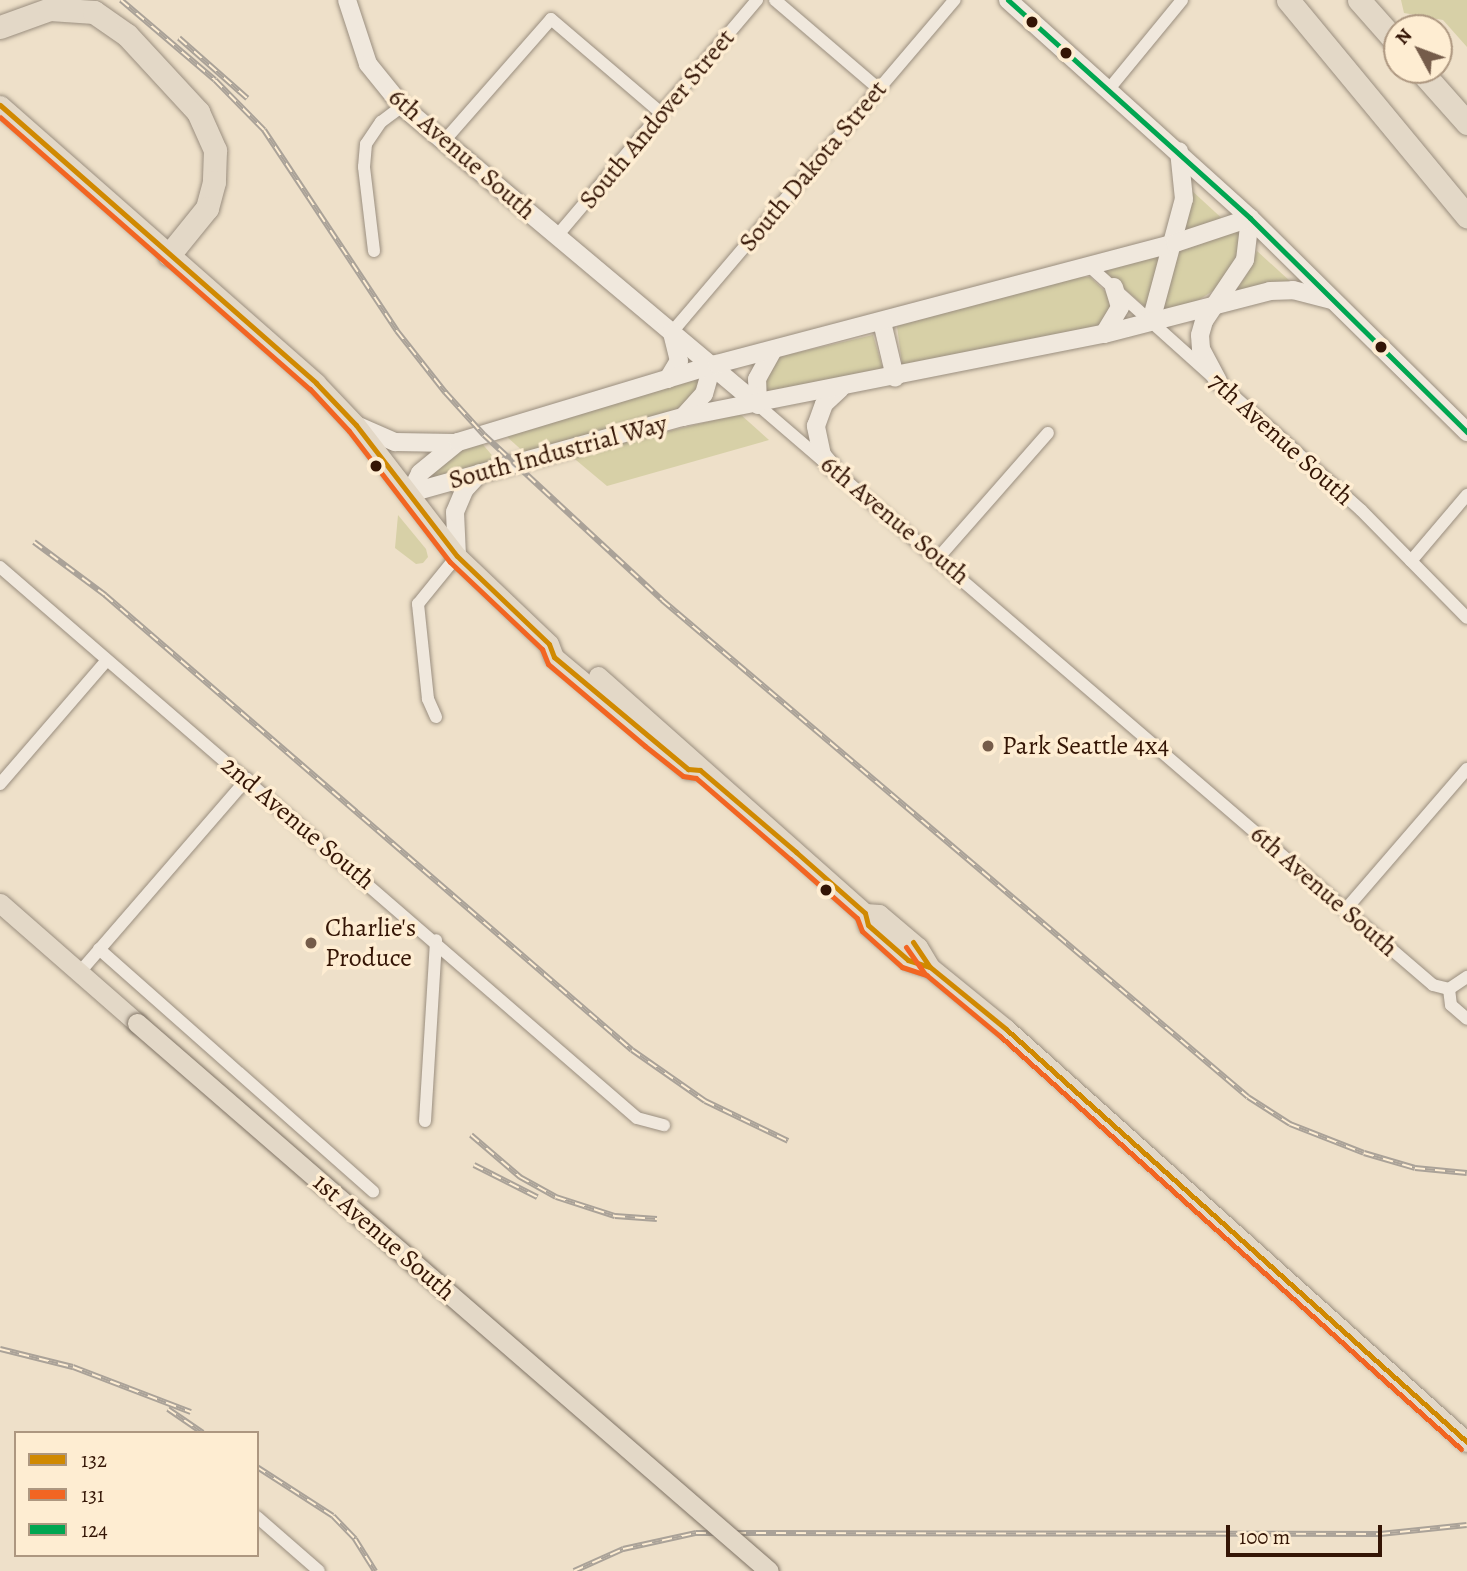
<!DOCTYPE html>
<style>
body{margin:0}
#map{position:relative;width:1467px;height:1571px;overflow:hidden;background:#eee0c9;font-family:Alegreya,serif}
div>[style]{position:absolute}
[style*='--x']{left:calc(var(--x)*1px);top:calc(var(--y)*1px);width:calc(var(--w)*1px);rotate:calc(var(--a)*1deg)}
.green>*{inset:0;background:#d7d0a7}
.roads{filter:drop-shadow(0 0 2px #9a8e7f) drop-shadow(0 0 2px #9a8e7f)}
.street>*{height:12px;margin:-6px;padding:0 6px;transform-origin:6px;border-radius:6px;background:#f0e8dd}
.secondary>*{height:18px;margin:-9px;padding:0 9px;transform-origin:9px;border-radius:9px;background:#f0e8dd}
.primary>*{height:19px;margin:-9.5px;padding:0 9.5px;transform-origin:9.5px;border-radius:9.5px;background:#e3d8c7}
.highway>*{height:23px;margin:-11.5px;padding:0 11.5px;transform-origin:11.5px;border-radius:11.5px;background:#e3d8c7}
.rail>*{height:6px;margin-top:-3px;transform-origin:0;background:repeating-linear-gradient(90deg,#feedd2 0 10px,#aaa298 0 20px);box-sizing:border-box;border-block:2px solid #aaa298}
.bridges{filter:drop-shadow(0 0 2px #7f7365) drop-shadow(0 0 2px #7f7365)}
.primary-bridge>*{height:19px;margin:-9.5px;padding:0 9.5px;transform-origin:9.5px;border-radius:9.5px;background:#e3d8c7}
.bus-1>*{height:5px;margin:-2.5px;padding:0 2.5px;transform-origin:2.5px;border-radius:2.5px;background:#d08901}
.bus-2>*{height:5px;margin:-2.5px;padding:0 2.5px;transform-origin:2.5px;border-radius:2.5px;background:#f26522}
.bus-3>*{height:5px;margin:-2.5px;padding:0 2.5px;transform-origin:2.5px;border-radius:2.5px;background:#00a651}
.dots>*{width:19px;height:19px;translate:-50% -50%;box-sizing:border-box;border:4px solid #feedd2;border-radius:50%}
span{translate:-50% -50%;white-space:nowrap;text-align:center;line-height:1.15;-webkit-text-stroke:7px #feedd2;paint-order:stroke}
.street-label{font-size:26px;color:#341505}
.poi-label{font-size:26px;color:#341505}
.left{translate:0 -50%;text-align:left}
.legend{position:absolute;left:14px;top:1431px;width:245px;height:126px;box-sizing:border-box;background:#feedd2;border:2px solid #ad9780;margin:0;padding:9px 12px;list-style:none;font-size:21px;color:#341505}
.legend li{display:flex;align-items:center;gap:14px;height:35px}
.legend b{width:35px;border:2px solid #ad9780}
.north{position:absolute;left:1383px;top:14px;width:70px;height:70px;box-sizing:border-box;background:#feedd2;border:2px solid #ad9780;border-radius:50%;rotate:311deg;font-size:19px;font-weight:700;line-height:28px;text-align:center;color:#341505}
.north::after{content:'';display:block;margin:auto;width:24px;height:32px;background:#755c4a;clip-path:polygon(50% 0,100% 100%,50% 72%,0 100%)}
.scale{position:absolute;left:1226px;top:1525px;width:156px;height:32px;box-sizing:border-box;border:4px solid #341505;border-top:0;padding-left:9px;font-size:21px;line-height:24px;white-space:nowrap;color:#341505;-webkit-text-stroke:5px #feedd2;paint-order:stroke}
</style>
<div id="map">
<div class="green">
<i style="clip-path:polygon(1401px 0,1467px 0,1467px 47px,1443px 20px,1404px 13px)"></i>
<i style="clip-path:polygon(1190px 189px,1227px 223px,1179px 238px)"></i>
<i style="clip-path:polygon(1236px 231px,1243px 238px,1239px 262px,1228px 281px,1191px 305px,1159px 312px,1178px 251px)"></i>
<i style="clip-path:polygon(1165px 251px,1148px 309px,1101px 269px)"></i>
<i style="clip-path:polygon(1257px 251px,1291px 282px,1232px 296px,1248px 273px)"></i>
<i style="clip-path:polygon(1076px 277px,1090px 277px,1110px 296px,1109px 316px,1104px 324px,1073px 337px,909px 368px,902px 364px,897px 326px)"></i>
<i style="clip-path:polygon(873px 335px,883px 369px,766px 396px,761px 376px,774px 358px)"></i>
<i style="clip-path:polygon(699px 379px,699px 391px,677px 411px,526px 454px,505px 435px)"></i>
<i style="clip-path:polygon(740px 414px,769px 440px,607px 486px,570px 455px)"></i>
<i style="clip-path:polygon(479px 440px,496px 460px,434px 478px,430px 472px,446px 456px)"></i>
<i style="clip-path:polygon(398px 515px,426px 549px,428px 557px,423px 563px,416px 564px,395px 548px)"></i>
</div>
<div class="roads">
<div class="street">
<i style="--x:775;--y:0;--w:137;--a:40.6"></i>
<i style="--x:1109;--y:89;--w:115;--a:-50.6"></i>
<i style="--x:444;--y:141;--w:162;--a:-48.7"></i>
<i style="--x:551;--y:19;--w:145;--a:40.5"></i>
<i style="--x:556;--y:237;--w:311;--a:-49.7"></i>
<i style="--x:374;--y:251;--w:85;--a:-96.8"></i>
<i style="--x:364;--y:167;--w:23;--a:-85"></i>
<i style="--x:366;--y:144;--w:27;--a:-56"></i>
<i style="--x:381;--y:122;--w:26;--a:-37"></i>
<i style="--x:1089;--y:266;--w:365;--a:41.9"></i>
<i style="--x:1361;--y:510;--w:151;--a:45.5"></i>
<i style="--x:672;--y:332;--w:436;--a:-49.6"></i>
<i style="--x:758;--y:405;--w:890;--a:40.67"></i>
<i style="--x:1433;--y:985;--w:16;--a:14"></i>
<i style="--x:1449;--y:989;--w:16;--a:83"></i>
<i style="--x:1451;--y:1005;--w:21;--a:41"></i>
<i style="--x:939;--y:557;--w:165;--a:-48.7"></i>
<i style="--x:1411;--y:561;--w:87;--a:-49.7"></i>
<i style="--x:0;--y:567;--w:842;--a:40.86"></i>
<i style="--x:637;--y:1118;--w:28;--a:15"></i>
<i style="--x:436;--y:717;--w:20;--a:-114"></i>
<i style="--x:428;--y:699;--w:96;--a:-96"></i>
<i style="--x:418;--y:604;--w:62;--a:-50.9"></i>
<i style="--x:0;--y:784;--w:162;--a:-49.2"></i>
<i style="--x:1346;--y:909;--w:185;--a:-49.2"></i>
<i style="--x:99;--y:949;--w:366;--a:41.5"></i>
<i style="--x:79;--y:973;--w:257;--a:-49.1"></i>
<i style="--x:1449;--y:989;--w:22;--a:-34"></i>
<i style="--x:425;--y:1121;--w:181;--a:-86.5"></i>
<i style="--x:257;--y:1517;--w:82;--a:41.1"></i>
</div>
<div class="secondary">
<i style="--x:347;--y:0;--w:67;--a:71.8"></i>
<i style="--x:368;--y:64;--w:54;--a:51"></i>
<i style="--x:402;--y:106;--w:465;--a:40"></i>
<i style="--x:1008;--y:0;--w:326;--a:42"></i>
<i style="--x:1250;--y:218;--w:305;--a:44.6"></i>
<i style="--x:1151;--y:321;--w:126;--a:-74.9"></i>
<i style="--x:1184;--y:199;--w:48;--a:-95.9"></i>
<i style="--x:882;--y:322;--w:57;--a:76.7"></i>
<i style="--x:1104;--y:334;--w:31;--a:-59"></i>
<i style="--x:1120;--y:307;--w:21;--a:-107"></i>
<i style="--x:668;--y:379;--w:21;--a:-59"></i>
<i style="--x:679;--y:361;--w:30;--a:-104"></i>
<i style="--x:1218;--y:381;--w:36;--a:-118"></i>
<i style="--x:1201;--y:349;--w:14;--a:-94"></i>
<i style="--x:1200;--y:335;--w:15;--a:-74"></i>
<i style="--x:1204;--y:321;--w:73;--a:-56.1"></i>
<i style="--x:1245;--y:260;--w:42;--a:-83.2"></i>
<i style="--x:758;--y:405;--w:26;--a:-92"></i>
<i style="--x:757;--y:379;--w:31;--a:-61"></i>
<i style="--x:683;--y:417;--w:31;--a:-48"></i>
<i style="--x:704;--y:394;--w:29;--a:-74"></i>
<i style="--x:356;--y:425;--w:43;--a:23.6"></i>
<i style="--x:395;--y:442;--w:60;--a:1"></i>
<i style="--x:832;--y:467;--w:16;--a:-130"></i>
<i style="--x:822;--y:455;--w:30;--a:-102"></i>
<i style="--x:816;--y:426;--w:23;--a:-70"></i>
<i style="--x:824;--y:404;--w:22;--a:-43"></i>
<i style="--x:410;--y:493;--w:283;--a:-15.6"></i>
<i style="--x:683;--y:417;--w:429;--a:-11.2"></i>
<i style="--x:1104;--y:334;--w:171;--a:-14.5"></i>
<i style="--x:1270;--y:291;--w:23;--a:-2"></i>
<i style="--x:1293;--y:290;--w:40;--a:14.4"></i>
<i style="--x:410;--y:493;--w:22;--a:-63"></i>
<i style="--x:420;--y:473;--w:49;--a:-39.2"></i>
<i style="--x:458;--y:442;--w:270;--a:-16.8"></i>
<i style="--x:717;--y:364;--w:474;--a:-14.8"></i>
<i style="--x:1175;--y:243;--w:79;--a:-18.4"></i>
<i style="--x:457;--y:556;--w:44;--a:-92.6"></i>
<i style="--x:455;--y:512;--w:25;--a:-67"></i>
<i style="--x:465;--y:489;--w:22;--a:-47"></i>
</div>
<div class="primary">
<i style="--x:0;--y:105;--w:421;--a:41.3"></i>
<i style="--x:316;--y:383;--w:58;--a:46.4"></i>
<i style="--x:356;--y:425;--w:165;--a:52.4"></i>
<i style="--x:457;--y:556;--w:127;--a:43.7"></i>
<i style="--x:549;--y:644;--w:14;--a:69"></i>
<i style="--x:554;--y:657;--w:175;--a:39.9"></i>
<i style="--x:688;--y:769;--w:12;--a:5"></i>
<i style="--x:598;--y:676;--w:357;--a:41.6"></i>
<i style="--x:865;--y:913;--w:12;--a:76"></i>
<i style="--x:868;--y:925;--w:53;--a:41.2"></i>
<i style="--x:908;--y:960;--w:23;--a:18"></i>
<i style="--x:0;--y:903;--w:182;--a:41.2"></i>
<i style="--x:865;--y:913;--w:14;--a:4"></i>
<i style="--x:879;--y:914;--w:51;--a:40.2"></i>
<i style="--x:918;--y:947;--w:23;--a:59"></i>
<i style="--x:930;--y:967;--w:98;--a:39.2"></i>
<i style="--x:1006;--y:1029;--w:619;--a:41.86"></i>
</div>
<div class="highway">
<i style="--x:1288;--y:0;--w:281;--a:50.4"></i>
<i style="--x:1359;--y:0;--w:57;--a:48.5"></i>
<i style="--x:0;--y:27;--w:53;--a:-19.8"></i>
<i style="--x:50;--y:9;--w:44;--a:3.9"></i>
<i style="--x:94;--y:12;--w:40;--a:34.9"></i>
<i style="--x:127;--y:35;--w:105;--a:47.3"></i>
<i style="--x:198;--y:112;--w:42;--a:65.9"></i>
<i style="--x:215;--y:150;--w:32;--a:92"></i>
<i style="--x:214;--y:182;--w:27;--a:105"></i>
<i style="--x:207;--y:208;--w:60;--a:129"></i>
<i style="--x:1420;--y:70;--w:71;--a:48.4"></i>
</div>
</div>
<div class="rail">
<i style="--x:121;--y:0;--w:123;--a:40.4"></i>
<i style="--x:215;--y:80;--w:70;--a:45.6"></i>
<i style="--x:264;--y:130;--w:241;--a:56.5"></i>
<i style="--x:397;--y:331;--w:78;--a:51.8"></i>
<i style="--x:445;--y:392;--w:58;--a:47.8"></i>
<i style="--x:484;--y:435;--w:243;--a:42.8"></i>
<i style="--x:662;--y:600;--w:768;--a:40.3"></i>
<i style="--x:1248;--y:1097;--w:50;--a:32.7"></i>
<i style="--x:1290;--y:1124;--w:79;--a:21.4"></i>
<i style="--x:1364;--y:1153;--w:53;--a:16.4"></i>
<i style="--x:1415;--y:1168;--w:52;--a:5.5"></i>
<i style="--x:179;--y:38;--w:91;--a:41.4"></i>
<i style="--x:34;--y:542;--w:89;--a:36.7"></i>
<i style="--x:105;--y:595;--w:696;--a:40.81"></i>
<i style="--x:632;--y:1050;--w:89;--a:34.9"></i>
<i style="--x:705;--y:1101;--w:92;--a:25.7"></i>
<i style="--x:471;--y:1135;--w:65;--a:40.6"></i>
<i style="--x:520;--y:1177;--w:41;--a:29.1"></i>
<i style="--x:556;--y:1197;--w:62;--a:17.9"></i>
<i style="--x:615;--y:1216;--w:42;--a:4.1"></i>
<i style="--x:474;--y:1165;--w:71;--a:26.9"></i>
<i style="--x:0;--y:1349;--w:75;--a:13.9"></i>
<i style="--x:73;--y:1367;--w:126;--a:20.9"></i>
<i style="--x:168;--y:1409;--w:42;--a:34.4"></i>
<i style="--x:257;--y:1467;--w:90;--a:32.8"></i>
<i style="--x:333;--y:1516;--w:32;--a:46"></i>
<i style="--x:355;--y:1539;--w:38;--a:58"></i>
<i style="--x:574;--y:1571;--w:54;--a:-24.2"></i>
<i style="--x:623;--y:1549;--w:75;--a:-12.4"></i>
<i style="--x:696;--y:1533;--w:684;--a:0.08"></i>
<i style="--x:1380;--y:1534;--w:87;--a:-5.9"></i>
</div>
<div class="bridges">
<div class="primary-bridge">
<i style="--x:137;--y:1023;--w:836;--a:40.93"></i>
</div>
</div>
<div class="bus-1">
<i style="--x:0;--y:105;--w:421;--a:41.3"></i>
<i style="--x:316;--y:383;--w:58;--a:46.4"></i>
<i style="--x:356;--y:425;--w:165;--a:52.4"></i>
<i style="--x:457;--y:556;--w:127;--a:43.7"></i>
<i style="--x:549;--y:644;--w:14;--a:69"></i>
<i style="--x:554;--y:657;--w:175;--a:39.9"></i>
<i style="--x:688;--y:769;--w:12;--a:5"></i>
<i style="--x:700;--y:770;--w:126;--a:40.5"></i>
<i style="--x:796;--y:852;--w:92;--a:41.5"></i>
<i style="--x:865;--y:913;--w:12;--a:76"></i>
<i style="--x:868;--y:925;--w:53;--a:41.2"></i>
<i style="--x:908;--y:960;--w:23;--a:18"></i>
<i style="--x:913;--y:942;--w:30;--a:56"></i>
<i style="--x:930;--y:967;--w:98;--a:39.2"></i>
<i style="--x:1006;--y:1029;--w:619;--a:41.86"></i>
</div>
<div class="bus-2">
<i style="--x:0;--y:117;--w:412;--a:41.3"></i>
<i style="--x:310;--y:389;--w:57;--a:47.1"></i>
<i style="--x:349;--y:431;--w:165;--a:52.4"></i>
<i style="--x:450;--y:562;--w:127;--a:43.4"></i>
<i style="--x:542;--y:649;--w:16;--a:68"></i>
<i style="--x:548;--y:664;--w:127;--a:40.2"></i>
<i style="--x:645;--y:746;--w:48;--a:38.3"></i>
<i style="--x:683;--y:776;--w:13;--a:9"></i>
<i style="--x:696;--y:778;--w:124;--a:40.8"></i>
<i style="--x:790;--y:859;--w:89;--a:41.4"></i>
<i style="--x:857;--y:918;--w:14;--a:69"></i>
<i style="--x:862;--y:931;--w:54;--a:42"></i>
<i style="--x:902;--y:967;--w:26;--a:18"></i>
<i style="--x:906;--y:947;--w:32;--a:55"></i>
<i style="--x:924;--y:973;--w:99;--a:39.7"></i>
<i style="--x:1000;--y:1036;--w:619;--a:41.86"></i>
</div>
<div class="bus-3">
<i style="--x:1008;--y:0;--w:326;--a:42"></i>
<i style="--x:1250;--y:218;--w:305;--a:44.6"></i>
</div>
<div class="dots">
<i style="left:1032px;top:22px;background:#341505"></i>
<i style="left:1066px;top:53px;background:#341505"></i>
<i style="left:1381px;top:347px;background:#341505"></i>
<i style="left:376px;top:466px;background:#341505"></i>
<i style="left:988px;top:746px;background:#755c4a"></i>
<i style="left:826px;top:890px;background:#341505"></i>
<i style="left:311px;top:943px;background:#755c4a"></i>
</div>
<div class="street-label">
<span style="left:657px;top:119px;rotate:-50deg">South Andover Street</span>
<span style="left:462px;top:154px;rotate:41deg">6th Avenue South</span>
<span style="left:813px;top:166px;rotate:-50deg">South Dakota Street</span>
<span style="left:1281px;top:439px;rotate:42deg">7th Avenue South</span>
<span style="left:558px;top:452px;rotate:-15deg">South Industrial Way</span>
<span style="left:895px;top:520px;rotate:40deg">6th Avenue South</span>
<span style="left:298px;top:823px;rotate:40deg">2nd Avenue South</span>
<span style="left:1324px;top:891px;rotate:41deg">6th Avenue South</span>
<span style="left:384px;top:1237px;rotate:41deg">1st Avenue South</span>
</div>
<div class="poi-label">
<span class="left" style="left:1002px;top:746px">Park Seattle 4x4</span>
<span class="left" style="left:325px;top:943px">Charlie's<br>Produce</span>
</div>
<ul class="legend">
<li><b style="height:9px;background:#d08901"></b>132</li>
<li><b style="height:9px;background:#f26522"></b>131</li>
<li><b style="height:9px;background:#00a651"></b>124</li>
</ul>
<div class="north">N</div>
<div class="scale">100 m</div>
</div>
